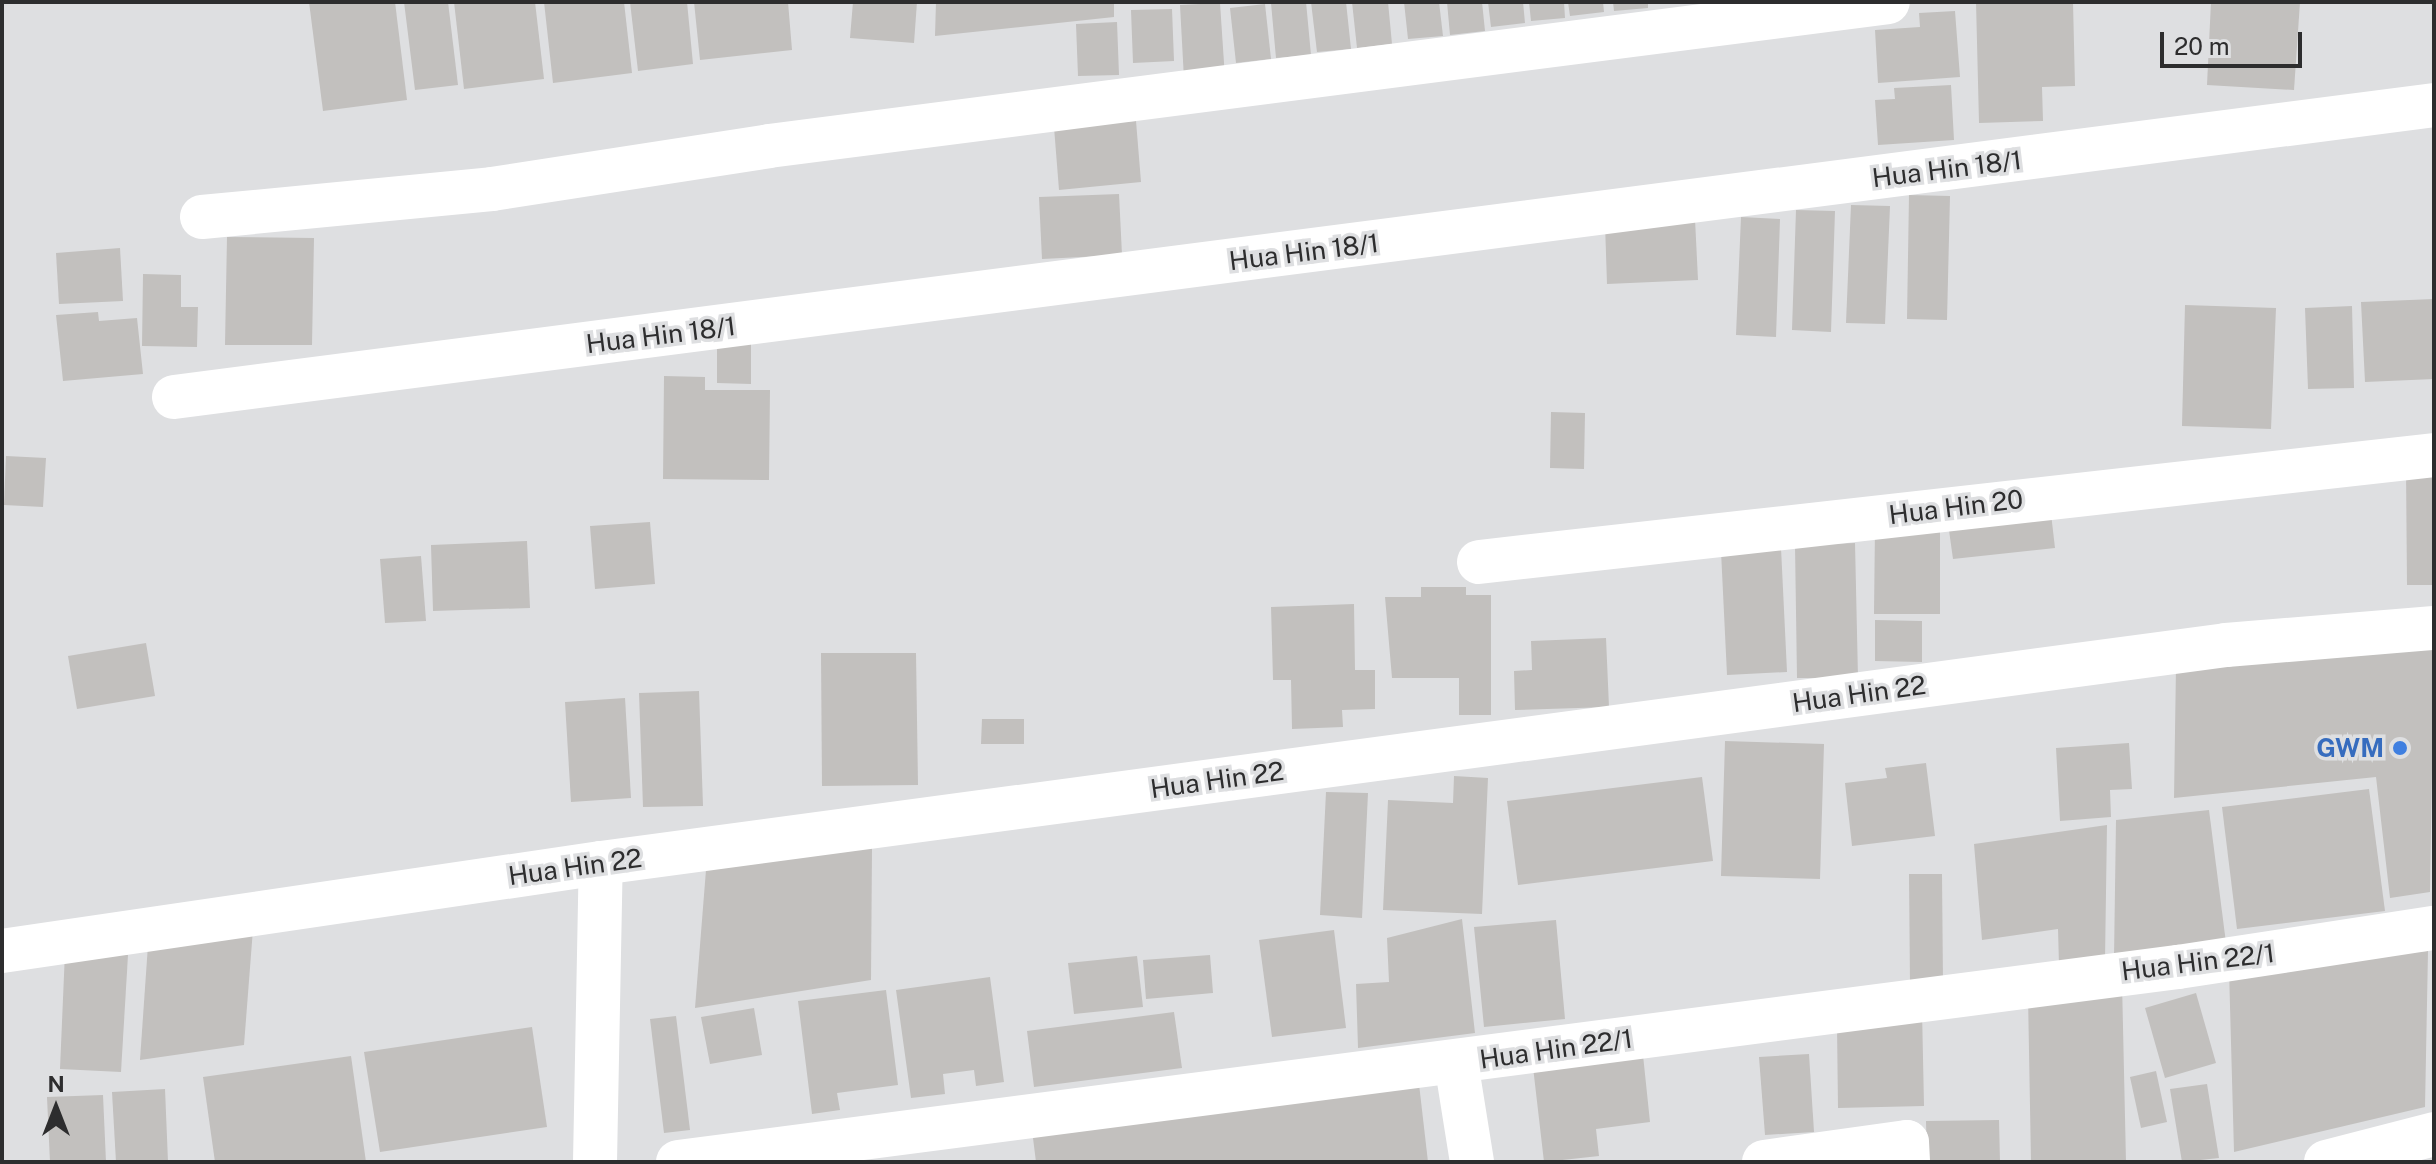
<!DOCTYPE html>
<style>
body{margin:0}
#map{position:relative;width:2436px;height:1164px;overflow:hidden;background:#dedfe1;font-family:"Public Sans",sans-serif}
div>[style]{position:absolute}
[style*='--x']{left:calc(var(--x)*1px);top:calc(var(--y)*1px);width:calc(var(--w)*1px);rotate:calc(var(--a)*1deg)}
.building>*{inset:0;background:#c2c0be}
.minor>*{height:44px;margin:-22px;padding:0 22px;transform-origin:22px;border-radius:22px;background:#fff}
.dots>*{width:22px;height:22px;translate:-50% -50%;box-sizing:border-box;border:4px solid #dedfe1;border-radius:50%}
span{translate:-50% -50%;white-space:nowrap;text-align:center;line-height:1.15;-webkit-text-stroke:7px #dedfe1;paint-order:stroke}
.street-label{font-size:26px;color:#2d2d2e}
.shop-label{font-size:26px;color:#366cbe;font-weight:700}
.right{translate:-100% -50%;text-align:right}
.frame{position:absolute;inset:0;border:4px solid #2d2d2e;pointer-events:none}
.north{position:absolute;left:16px;top:1068px;width:80px;height:80px;-webkit-text-stroke:6px #dedfe1;paint-order:stroke;rotate:0deg;font-size:22px;font-weight:700;line-height:32px;text-align:center;color:#2d2d2e}
.north::after{content:'';display:block;margin:auto;width:28px;height:36px;background:#2d2d2e;clip-path:polygon(50% 0,100% 100%,50% 72%,0 100%)}
.scale{position:absolute;left:2160px;top:32px;width:142px;height:36px;box-sizing:border-box;border:4px solid #2d2d2e;border-top:0;padding-left:10px;font-size:24px;line-height:28px;white-space:nowrap;color:#2d2d2e;-webkit-text-stroke:6px #dedfe1;paint-order:stroke}
</style>
<div id="map">
<div class="building">
<i style="clip-path:polygon(309px 2px,395px 2px,407px 100px,323px 111px)"></i>
<i style="clip-path:polygon(404px 2px,448px 2px,458px 85px,415px 90px)"></i>
<i style="clip-path:polygon(454px 2px,535px 2px,544px 79px,464px 89px)"></i>
<i style="clip-path:polygon(544px 2px,624px 2px,632px 73px,553px 83px)"></i>
<i style="clip-path:polygon(630px 2px,687px 2px,693px 64px,638px 71px)"></i>
<i style="clip-path:polygon(694px 2px,788px 2px,792px 50px,700px 60px)"></i>
<i style="clip-path:polygon(853px 2px,917px 2px,914px 43px,850px 38px)"></i>
<i style="clip-path:polygon(936px 2px,1114px 2px,1114px 17px,935px 36px)"></i>
<i style="clip-path:polygon(1306px 2px,1311px 55px,1276px 58px,1271px 3px)"></i>
<i style="clip-path:polygon(1311px 2px,1346px 2px,1351px 49px,1317px 52px)"></i>
<i style="clip-path:polygon(1352px 2px,1388px 2px,1392px 44px,1357px 48px)"></i>
<i style="clip-path:polygon(1404px 2px,1439px 2px,1443px 36px,1408px 39px)"></i>
<i style="clip-path:polygon(1447px 2px,1482px 2px,1485px 31px,1450px 35px)"></i>
<i style="clip-path:polygon(1488px 2px,1523px 2px,1525px 23px,1491px 27px)"></i>
<i style="clip-path:polygon(1529px 2px,1564px 2px,1565px 18px,1531px 21px)"></i>
<i style="clip-path:polygon(1568px 2px,1603px 2px,1604px 12px,1570px 16px)"></i>
<i style="clip-path:polygon(1613px 2px,1648px 2px,1648px 8px,1614px 11px)"></i>
<i style="clip-path:polygon(1976px 2px,2073px 2px,2075px 86px,2042px 87px,2043px 121px,1979px 123px)"></i>
<i style="clip-path:polygon(2211px 2px,2300px 2px,2294px 90px,2207px 85px)"></i>
<i style="clip-path:polygon(1220px 3px,1225px 78px,1184px 79px,1180px 5px)"></i>
<i style="clip-path:polygon(1265px 4px,1271px 59px,1236px 63px,1230px 8px)"></i>
<i style="clip-path:polygon(1172px 9px,1174px 61px,1133px 63px,1131px 10px)"></i>
<i style="clip-path:polygon(1955px 11px,1960px 77px,1878px 83px,1875px 30px,1920px 27px,1919px 13px)"></i>
<i style="clip-path:polygon(1117px 22px,1119px 75px,1078px 76px,1076px 24px)"></i>
<i style="clip-path:polygon(1951px 85px,1954px 140px,1878px 145px,1875px 100px,1895px 99px,1894px 88px)"></i>
<i style="clip-path:polygon(1136px 121px,1141px 182px,1059px 190px,1054px 127px)"></i>
<i style="clip-path:polygon(1119px 194px,1122px 255px,1042px 259px,1039px 197px)"></i>
<i style="clip-path:polygon(1909px 195px,1950px 196px,1947px 320px,1907px 319px)"></i>
<i style="clip-path:polygon(1851px 205px,1890px 206px,1885px 324px,1846px 323px)"></i>
<i style="clip-path:polygon(1796px 210px,1835px 211px,1831px 332px,1792px 330px)"></i>
<i style="clip-path:polygon(1741px 217px,1780px 219px,1776px 337px,1736px 335px)"></i>
<i style="clip-path:polygon(1695px 219px,1698px 280px,1607px 284px,1605px 223px)"></i>
<i style="clip-path:polygon(227px 237px,314px 238px,312px 345px,225px 345px)"></i>
<i style="clip-path:polygon(120px 248px,123px 301px,59px 304px,56px 253px)"></i>
<i style="clip-path:polygon(143px 274px,181px 275px,181px 307px,198px 307px,197px 347px,142px 346px)"></i>
<i style="clip-path:polygon(2434px 299px,2434px 379px,2365px 382px,2361px 302px)"></i>
<i style="clip-path:polygon(2185px 305px,2276px 308px,2271px 429px,2182px 426px)"></i>
<i style="clip-path:polygon(2352px 306px,2354px 388px,2308px 389px,2305px 308px)"></i>
<i style="clip-path:polygon(98px 312px,99px 321px,137px 318px,143px 374px,63px 381px,56px 315px)"></i>
<i style="clip-path:polygon(717px 339px,751px 339px,751px 384px,717px 383px)"></i>
<i style="clip-path:polygon(664px 376px,705px 377px,705px 390px,770px 390px,769px 480px,663px 479px)"></i>
<i style="clip-path:polygon(1551px 412px,1585px 413px,1584px 469px,1550px 468px)"></i>
<i style="clip-path:polygon(6px 456px,46px 458px,43px 507px,4px 505px)"></i>
<i style="clip-path:polygon(2406px 467px,2434px 467px,2434px 585px,2407px 585px)"></i>
<i style="clip-path:polygon(2050px 505px,2055px 548px,1953px 559px,1947px 516px)"></i>
<i style="clip-path:polygon(650px 522px,655px 584px,595px 589px,590px 526px)"></i>
<i style="clip-path:polygon(1875px 527px,1940px 527px,1940px 614px,1874px 614px)"></i>
<i style="clip-path:polygon(527px 541px,530px 608px,433px 611px,431px 545px)"></i>
<i style="clip-path:polygon(1855px 543px,1858px 678px,1797px 678px,1795px 545px)"></i>
<i style="clip-path:polygon(1781px 548px,1787px 672px,1727px 675px,1721px 551px)"></i>
<i style="clip-path:polygon(421px 556px,426px 621px,385px 623px,380px 559px)"></i>
<i style="clip-path:polygon(1421px 587px,1466px 587px,1466px 595px,1491px 595px,1491px 715px,1459px 715px,1459px 678px,1392px 678px,1385px 597px,1421px 597px)"></i>
<i style="clip-path:polygon(1354px 604px,1355px 670px,1375px 670px,1375px 709px,1342px 710px,1343px 727px,1292px 729px,1291px 680px,1273px 680px,1271px 607px)"></i>
<i style="clip-path:polygon(1875px 620px,1922px 621px,1922px 662px,1875px 661px)"></i>
<i style="clip-path:polygon(1606px 638px,1609px 707px,1515px 710px,1514px 671px,1532px 670px,1531px 641px)"></i>
<i style="clip-path:polygon(146px 643px,155px 696px,77px 709px,68px 656px)"></i>
<i style="clip-path:polygon(2434px 645px,2430px 892px,2390px 898px,2376px 777px,2174px 798px,2176px 666px)"></i>
<i style="clip-path:polygon(821px 653px,916px 653px,918px 785px,822px 786px)"></i>
<i style="clip-path:polygon(699px 691px,703px 806px,643px 807px,639px 693px)"></i>
<i style="clip-path:polygon(625px 698px,631px 798px,571px 802px,565px 702px)"></i>
<i style="clip-path:polygon(982px 719px,1024px 719px,1024px 744px,981px 744px)"></i>
<i style="clip-path:polygon(1725px 741px,1824px 744px,1820px 879px,1721px 876px)"></i>
<i style="clip-path:polygon(2129px 743px,2132px 789px,2110px 790px,2111px 817px,2060px 821px,2056px 748px)"></i>
<i style="clip-path:polygon(1926px 763px,1935px 836px,1852px 846px,1845px 783px,1887px 778px,1885px 768px)"></i>
<i style="clip-path:polygon(1454px 776px,1488px 778px,1482px 914px,1383px 910px,1388px 800px,1453px 803px)"></i>
<i style="clip-path:polygon(1702px 777px,1713px 861px,1518px 885px,1507px 801px)"></i>
<i style="clip-path:polygon(2369px 789px,2385px 911px,2237px 929px,2222px 807px)"></i>
<i style="clip-path:polygon(1326px 792px,1368px 793px,1362px 918px,1320px 915px)"></i>
<i style="clip-path:polygon(2209px 810px,2226px 943px,2114px 958px,2116px 820px)"></i>
<i style="clip-path:polygon(2107px 825px,2105px 960px,2059px 965px,2058px 929px,1982px 940px,1974px 844px)"></i>
<i style="clip-path:polygon(872px 848px,871px 980px,695px 1008px,706px 870px)"></i>
<i style="clip-path:polygon(1909px 874px,1942px 874px,1943px 985px,1910px 985px)"></i>
<i style="clip-path:polygon(1462px 919px,1475px 1033px,1358px 1048px,1356px 984px,1389px 982px,1387px 938px)"></i>
<i style="clip-path:polygon(1556px 920px,1565px 1019px,1484px 1027px,1474px 927px)"></i>
<i style="clip-path:polygon(253px 929px,244px 1045px,140px 1060px,148px 945px)"></i>
<i style="clip-path:polygon(1334px 930px,1346px 1028px,1272px 1037px,1259px 940px)"></i>
<i style="clip-path:polygon(2428px 951px,2425px 1107px,2234px 1152px,2229px 969px)"></i>
<i style="clip-path:polygon(65px 952px,128px 955px,121px 1072px,60px 1069px)"></i>
<i style="clip-path:polygon(1210px 955px,1213px 993px,1146px 999px,1143px 960px)"></i>
<i style="clip-path:polygon(1137px 956px,1143px 1007px,1074px 1014px,1068px 963px)"></i>
<i style="clip-path:polygon(990px 977px,1004px 1082px,976px 1086px,974px 1070px,943px 1074px,945px 1094px,911px 1098px,896px 990px)"></i>
<i style="clip-path:polygon(2122px 982px,2126px 1162px,2031px 1162px,2028px 995px)"></i>
<i style="clip-path:polygon(886px 990px,898px 1085px,837px 1093px,840px 1110px,812px 1114px,798px 1001px)"></i>
<i style="clip-path:polygon(2196px 993px,2216px 1063px,2165px 1078px,2145px 1008px)"></i>
<i style="clip-path:polygon(754px 1008px,762px 1055px,710px 1064px,701px 1017px)"></i>
<i style="clip-path:polygon(1922px 1010px,1924px 1106px,1838px 1108px,1837px 1025px)"></i>
<i style="clip-path:polygon(1174px 1012px,1182px 1068px,1034px 1087px,1027px 1031px)"></i>
<i style="clip-path:polygon(676px 1016px,690px 1130px,664px 1133px,650px 1019px)"></i>
<i style="clip-path:polygon(532px 1027px,547px 1127px,380px 1152px,364px 1052px)"></i>
<i style="clip-path:polygon(1809px 1054px,1814px 1132px,1765px 1135px,1759px 1057px)"></i>
<i style="clip-path:polygon(1643px 1055px,1650px 1122px,1596px 1129px,1599px 1156px,1544px 1162px,1533px 1067px)"></i>
<i style="clip-path:polygon(351px 1056px,366px 1162px,215px 1162px,203px 1077px)"></i>
<i style="clip-path:polygon(2156px 1071px,2167px 1122px,2141px 1128px,2130px 1077px)"></i>
<i style="clip-path:polygon(1419px 1084px,1428px 1162px,1036px 1162px,1032px 1130px)"></i>
<i style="clip-path:polygon(2207px 1084px,2219px 1158px,2182px 1162px,2170px 1089px)"></i>
<i style="clip-path:polygon(165px 1089px,168px 1162px,116px 1162px,112px 1092px)"></i>
<i style="clip-path:polygon(103px 1095px,106px 1162px,50px 1162px,47px 1097px)"></i>
<i style="clip-path:polygon(1999px 1120px,2000px 1162px,1927px 1162px,1926px 1121px)"></i>
</div>
<div class="minor">
<i style="--x:202;--y:217;--w:291;--a:-5.5"></i>
<i style="--x:492;--y:189;--w:280;--a:-8.8"></i>
<i style="--x:769;--y:146;--w:1128;--a:-7.33"></i>
<i style="--x:174;--y:397;--w:2279;--a:-7.36"></i>
<i style="--x:1479;--y:562;--w:961;--a:-6.39"></i>
<i style="--x:2;--y:951;--w:605;--a:-8.36"></i>
<i style="--x:601;--y:863;--w:1640;--a:-7.64"></i>
<i style="--x:2226;--y:645;--w:209;--a:-4.7"></i>
<i style="--x:1456;--y:1062;--w:101;--a:80.9"></i>
<i style="--x:595;--y:1162;--w:299;--a:-88.9"></i>
<i style="--x:678;--y:1162;--w:1513;--a:-7.41"></i>
<i style="--x:2178;--y:967;--w:259;--a:-8.7"></i>
<i style="--x:1764;--y:1162;--w:144;--a:-8"></i>
<i style="--x:1907;--y:1142;--w:20;--a:87"></i>
<i style="--x:2326;--y:1162;--w:112;--a:-14.5"></i>
</div>
<div class="dots">
<i style="left:2400px;top:748px;background:#3f7fe0"></i>
</div>
<div class="street-label">
<span style="left:1947px;top:169px;rotate:-7deg">Hua Hin 18/1</span>
<span style="left:1304px;top:252px;rotate:-7deg">Hua Hin 18/1</span>
<span style="left:661px;top:335px;rotate:-7deg">Hua Hin 18/1</span>
<span style="left:1956px;top:507px;rotate:-7deg">Hua Hin 20</span>
<span style="left:1859px;top:694px;rotate:-8deg">Hua Hin 22</span>
<span style="left:1217px;top:780px;rotate:-8deg">Hua Hin 22</span>
<span style="left:575px;top:867px;rotate:-8deg">Hua Hin 22</span>
<span style="left:2198px;top:962px;rotate:-7deg">Hua Hin 22/1</span>
<span style="left:1556px;top:1049px;rotate:-8deg">Hua Hin 22/1</span>
</div>
<div class="shop-label">
<span class="right" style="left:2384px;top:748px">GWM</span>
</div>
<div class="frame"></div>
<div class="north">N</div>
<div class="scale">20 m</div>
</div>
